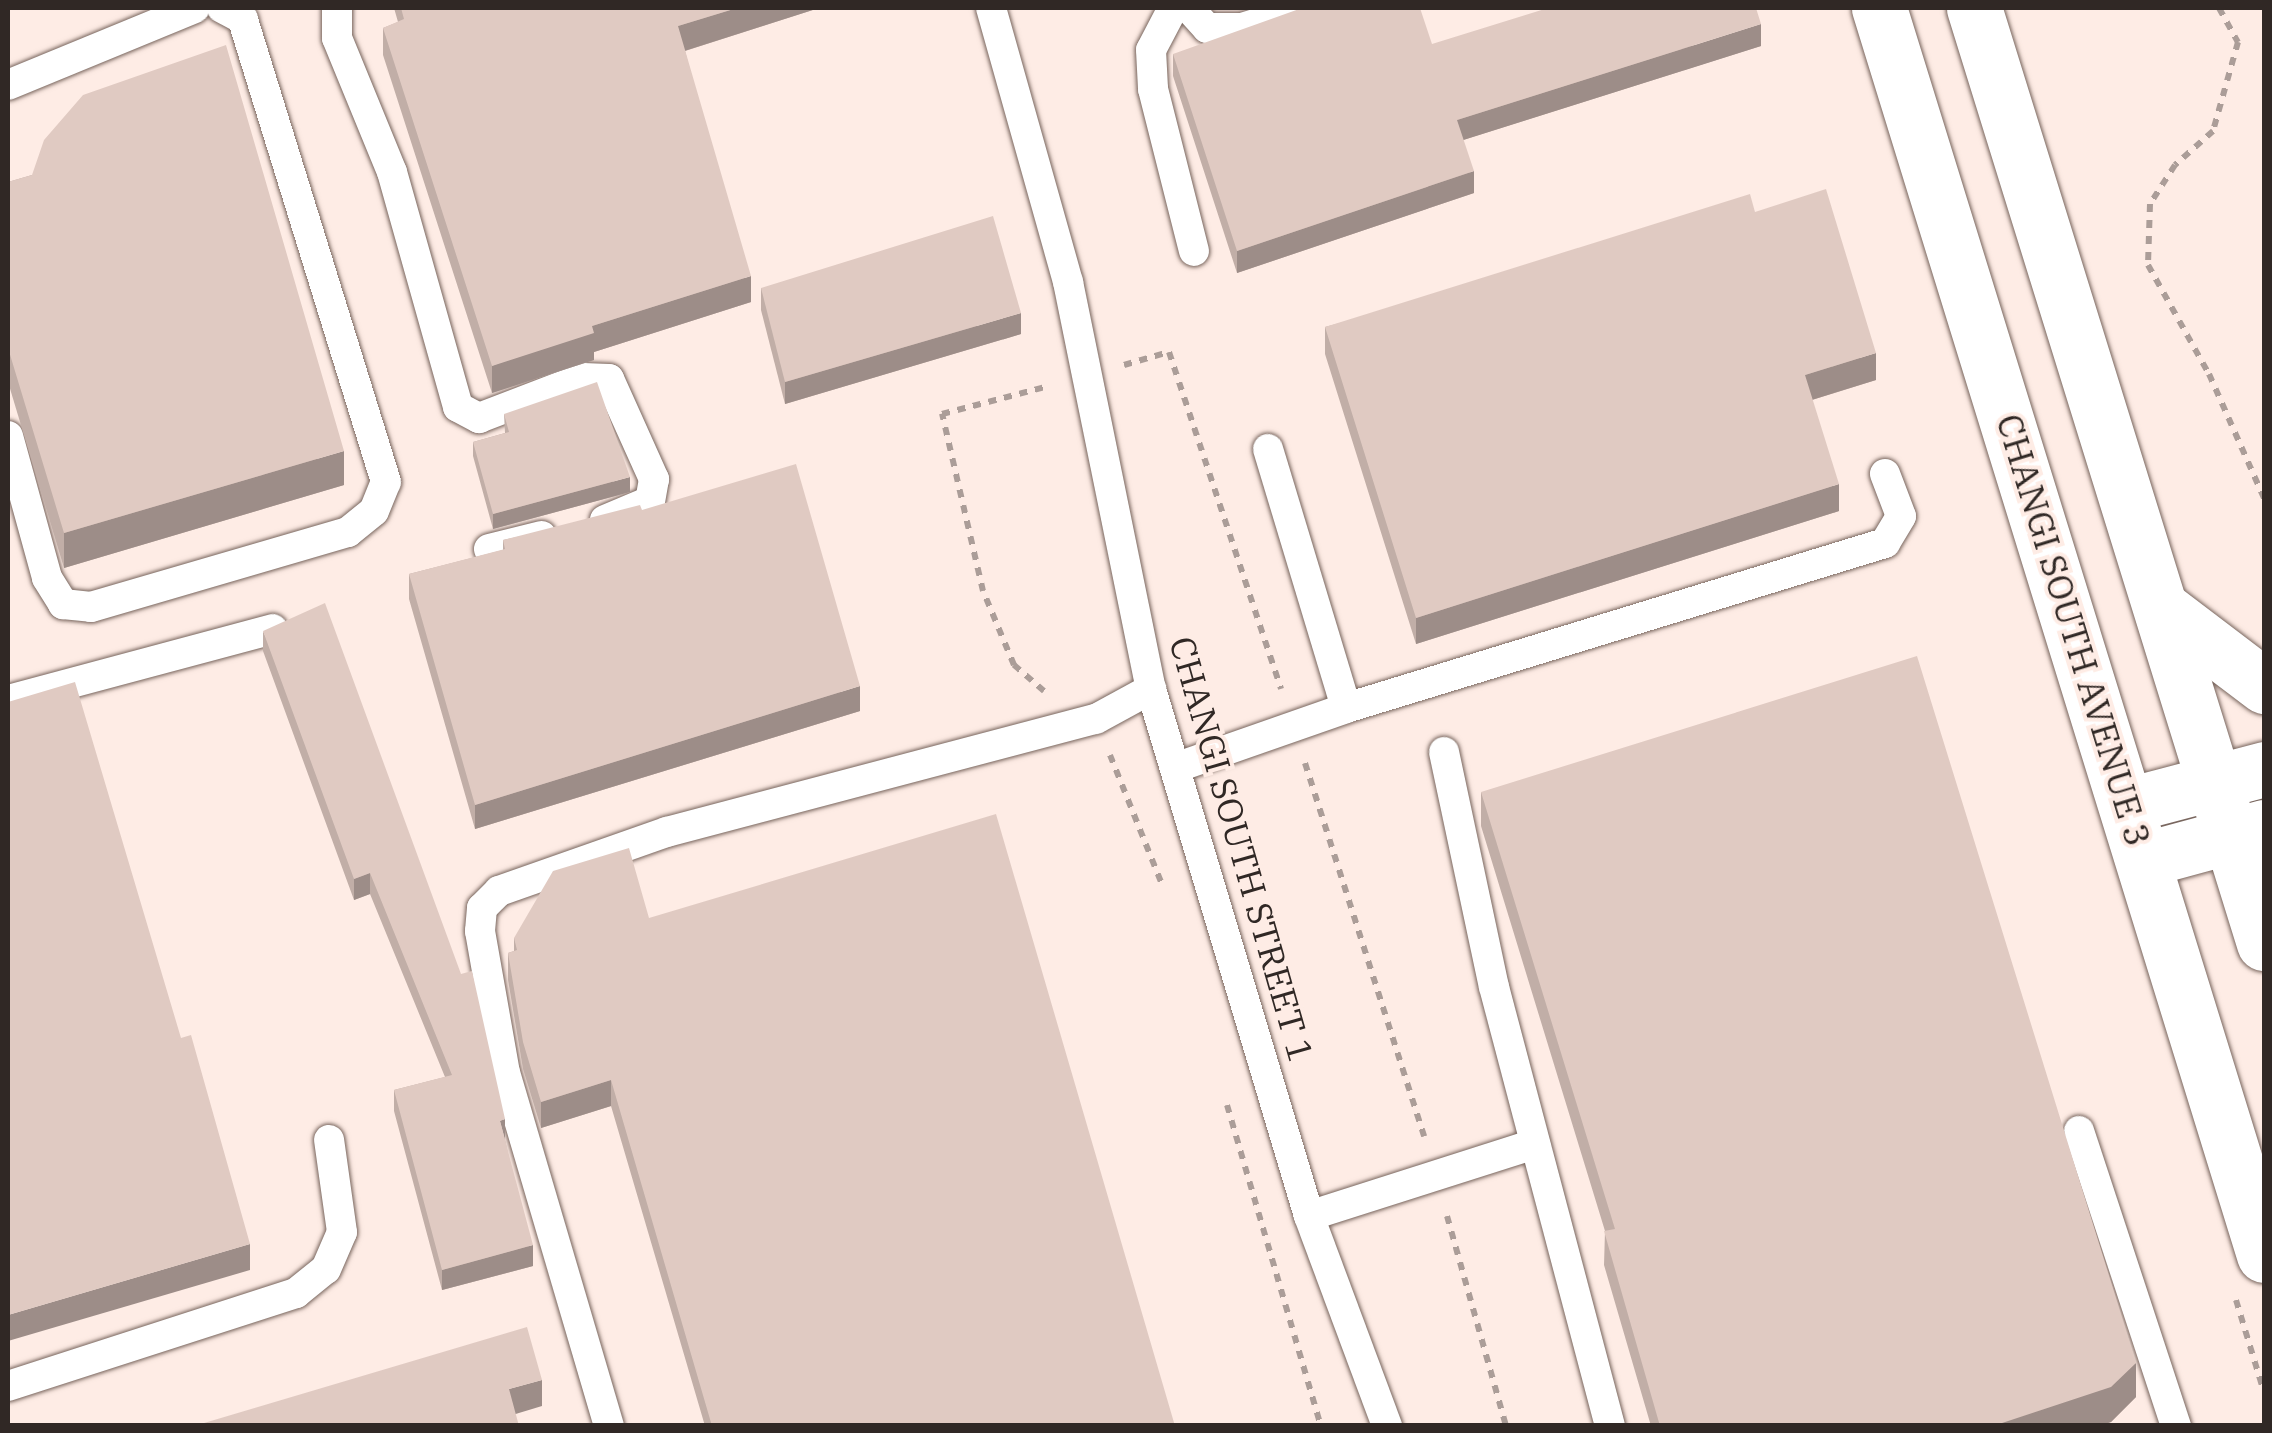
<!DOCTYPE html>
<style>
body{margin:0}
#map{position:relative;width:2272px;height:1433px;overflow:hidden;background:#feece5;font-family:"IBM Plex Serif",serif}
div>[style]{position:absolute}
[style*='--x']{left:calc(var(--x)*1px);top:calc(var(--y)*1px);width:calc(var(--w)*1px);rotate:calc(var(--a)*1deg)}
.path>*{height:6px;margin-top:-3px;transform-origin:0;background:repeating-linear-gradient(90deg,#ab9d98 0 8px,transparent 0 16px)}
.roads{filter:drop-shadow(0 0 2px #77645c) drop-shadow(0 0 2px #77645c)}
.lane>*{height:30px;margin:-15px;padding:0 15px;transform-origin:15px;border-radius:15px;background:#fff}
.street>*{height:55px;margin:-27.5px;padding:0 27.5px;transform-origin:27.5px;border-radius:27.5px;background:#fff}
.secondary>*{height:55px;margin:-27.5px;padding:0 27.5px;transform-origin:27.5px;border-radius:27.5px;background:#fff}
.wall>*{inset:0;background:#c1aea7}
.shaded-wall>*{inset:0;background:#9d8d88}
.building>*{inset:0;background:#e0cac2}
span{translate:-50% -50%;white-space:nowrap;text-align:center;line-height:1.15;-webkit-text-stroke:8px #feece5;paint-order:stroke}
.street-label{font-size:35px;color:#302825}
.frame{position:absolute;inset:0;border:10px solid #302825;pointer-events:none}
</style>
<div id="map">
<div class="path">
<i style="--x:2219;--y:8;--w:39;--a:61"></i>
<i style="--x:2238;--y:42;--w:92;--a:105.7"></i>
<i style="--x:2213;--y:131;--w:51;--a:138.2"></i>
<i style="--x:2175;--y:165;--w:46;--a:122.7"></i>
<i style="--x:2150;--y:204;--w:61;--a:91.9"></i>
<i style="--x:2148;--y:265;--w:125;--a:60.8"></i>
<i style="--x:2209;--y:374;--w:136;--a:66.1"></i>
<i style="--x:1124;--y:365;--w:47;--a:-16.1"></i>
<i style="--x:1169;--y:352;--w:355;--a:71.6"></i>
<i style="--x:1044;--y:691;--w:40;--a:-139"></i>
<i style="--x:1014;--y:665;--w:80;--a:-112.7"></i>
<i style="--x:983;--y:591;--w:182;--a:-103"></i>
<i style="--x:942;--y:414;--w:111;--a:-14.7"></i>
<i style="--x:1110;--y:755;--w:137;--a:68.1"></i>
<i style="--x:1305;--y:763;--w:392;--a:72.3"></i>
<i style="--x:1227;--y:1105;--w:334;--a:73.7"></i>
<i style="--x:1447;--y:1216;--w:218;--a:74.3"></i>
<i style="--x:2236;--y:1300;--w:96;--a:73.1"></i>
</div>
<div class="roads">
<div class="lane">
<i style="--x:337;--y:8;--w:30;--a:90"></i>
<i style="--x:337;--y:38;--w:145;--a:67.7"></i>
<i style="--x:392;--y:172;--w:244;--a:74.3"></i>
<i style="--x:458;--y:407;--w:24;--a:28"></i>
<i style="--x:479;--y:418;--w:111;--a:-21"></i>
<i style="--x:583;--y:378;--w:26;--a:2"></i>
<i style="--x:609;--y:379;--w:110;--a:65.8"></i>
<i style="--x:654;--y:479;--w:22;--a:100"></i>
<i style="--x:650;--y:501;--w:49;--a:157.1"></i>
<i style="--x:991;--y:8;--w:285;--a:74.3"></i>
<i style="--x:1068;--y:282;--w:415;--a:78.5"></i>
<i style="--x:1151;--y:689;--w:550;--a:73.31"></i>
<i style="--x:1309;--y:1216;--w:224;--a:69.6"></i>
<i style="--x:1173;--y:8;--w:47;--a:117.6"></i>
<i style="--x:1151;--y:50;--w:39;--a:87"></i>
<i style="--x:1153;--y:89;--w:167;--a:75.8"></i>
<i style="--x:1189;--y:8;--w:27;--a:48"></i>
<i style="--x:1207;--y:28;--w:35;--a:0"></i>
<i style="--x:1242;--y:28;--w:68;--a:-17.1"></i>
<i style="--x:8;--y:85;--w:202;--a:-22.4"></i>
<i style="--x:8;--y:436;--w:147;--a:74.6"></i>
<i style="--x:47;--y:578;--w:31;--a:58"></i>
<i style="--x:63;--y:604;--w:28;--a:6"></i>
<i style="--x:91;--y:607;--w:268;--a:-16.3"></i>
<i style="--x:348;--y:532;--w:33;--a:-39"></i>
<i style="--x:374;--y:511;--w:31;--a:-68"></i>
<i style="--x:386;--y:482;--w:485;--a:-107.2"></i>
<i style="--x:243;--y:19;--w:24;--a:-152"></i>
<i style="--x:1268;--y:449;--w:270;--a:73.2"></i>
<i style="--x:489;--y:549;--w:54;--a:-14"></i>
<i style="--x:8;--y:700;--w:274;--a:-15"></i>
<i style="--x:1444;--y:752;--w:240;--a:78"></i>
<i style="--x:1494;--y:987;--w:454;--a:75.2"></i>
<i style="--x:1175;--y:768;--w:181;--a:-19.3"></i>
<i style="--x:1346;--y:708;--w:564;--a:-17.02"></i>
<i style="--x:1885;--y:543;--w:31;--a:-59"></i>
<i style="--x:1901;--y:516;--w:45;--a:-110.9"></i>
<i style="--x:2079;--y:1131;--w:311;--a:71.8"></i>
<i style="--x:1309;--y:1216;--w:237;--a:-17.7"></i>
<i style="--x:8;--y:1386;--w:303;--a:-17.9"></i>
<i style="--x:296;--y:1293;--w:38;--a:-39"></i>
<i style="--x:326;--y:1269;--w:40;--a:-66.6"></i>
<i style="--x:342;--y:1232;--w:93;--a:-98"></i>
<i style="--x:609;--y:1426;--w:368;--a:-106.4"></i>
<i style="--x:505;--y:1073;--w:144;--a:-100"></i>
<i style="--x:480;--y:931;--w:23;--a:-85"></i>
<i style="--x:482;--y:908;--w:24;--a:-45"></i>
<i style="--x:499;--y:891;--w:178;--a:-19.4"></i>
<i style="--x:667;--y:832;--w:444;--a:-14.8"></i>
<i style="--x:1096;--y:719;--w:63;--a:-28.6"></i>
</div>
<div class="street">
<i style="--x:2128;--y:805;--w:141;--a:-14.8"></i>
<i style="--x:2146;--y:859;--w:122;--a:-15.2"></i>
</div>
<div class="secondary">
<i style="--x:1879;--y:8;--w:1305;--a:72.84"></i>
<i style="--x:1974;--y:8;--w:979;--a:72.77"></i>
<i style="--x:2164;--y:610;--w:126;--a:37.2"></i>
</div>
</div>
<div class="wall">
<i style="clip-path:polygon(394px 8px,819px 8px,685px 51px,751px 302px,594px 352px,594px 360px,492px 393px,383px 55px,383px 28px,398px 22px)"></i>
<i style="clip-path:polygon(1432px 44px,1761px 46px,1463px 140px,1474px 193px,1237px 273px,1173px 76px,1173px 54px)"></i>
<i style="clip-path:polygon(32px 175px,344px 485px,64px 568px,8px 382px,8px 182px)"></i>
<i style="clip-path:polygon(1755px 212px,1876px 380px,1812px 400px,1839px 511px,1416px 644px,1325px 354px,1325px 327px)"></i>
<i style="clip-path:polygon(761px 288px,1021px 334px,785px 404px,761px 310px)"></i>
<i style="clip-path:polygon(504px 414px,630px 492px,493px 529px,473px 456px,473px 442px,505px 433px)"></i>
<i style="clip-path:polygon(642px 510px,860px 711px,475px 829px,409px 599px,409px 574px,503px 550px,503px 540px)"></i>
<i style="clip-path:polygon(263px 631px,505px 1140px,533px 1266px,442px 1290px,394px 1111px,394px 1090px,445px 1077px,370px 894px,354px 900px,263px 651px)"></i>
<i style="clip-path:polygon(1481px 792px,2136px 1397px,2111px 1422px,2099px 1426px,1651px 1426px,1604px 1265px,1605px 1231px,1481px 826px)"></i>
<i style="clip-path:polygon(649px 918px,1175px 1426px,705px 1426px,611px 1106px,541px 1128px,523px 1069px,508px 980px,508px 953px,514px 951px,514px 938px)"></i>
</div>
<div class="shaded-wall">
<i style="clip-path:polygon(737px 8px,819px 8px,678px 53px,678px 26px)"></i>
<i style="clip-path:polygon(1761px 24px,1761px 46px,1457px 142px,1457px 120px)"></i>
<i style="clip-path:polygon(1474px 171px,1474px 193px,1237px 273px,1237px 251px)"></i>
<i style="clip-path:polygon(751px 276px,751px 302px,594px 352px,594px 360px,492px 393px,492px 366px,592px 326px)"></i>
<i style="clip-path:polygon(1021px 313px,1021px 334px,785px 404px,785px 382px)"></i>
<i style="clip-path:polygon(1876px 353px,1876px 380px,1805px 402px,1805px 375px)"></i>
<i style="clip-path:polygon(344px 451px,344px 485px,64px 568px,64px 533px)"></i>
<i style="clip-path:polygon(630px 477px,630px 492px,493px 529px,493px 514px)"></i>
<i style="clip-path:polygon(1839px 484px,1839px 511px,1416px 644px,1416px 618px)"></i>
<i style="clip-path:polygon(860px 686px,860px 711px,475px 829px,475px 805px)"></i>
<i style="clip-path:polygon(370px 873px,370px 894px,354px 900px,354px 879px)"></i>
<i style="clip-path:polygon(611px 1080px,611px 1106px,541px 1128px,541px 1102px)"></i>
<i style="clip-path:polygon(505px 1119px,505px 1140px,500px 1121px)"></i>
<i style="clip-path:polygon(250px 1244px,250px 1270px,8px 1341px,8px 1315px)"></i>
<i style="clip-path:polygon(533px 1245px,533px 1266px,442px 1290px,442px 1270px)"></i>
<i style="clip-path:polygon(2136px 1363px,2136px 1397px,2111px 1422px,2099px 1426px,1993px 1426px)"></i>
<i style="clip-path:polygon(542px 1380px,542px 1406px,509px 1416px,509px 1389px)"></i>
</div>
<div class="building">
<i style="clip-path:polygon(401px 8px,737px 8px,678px 26px,751px 276px,592px 326px,594px 333px,492px 366px,383px 28px,404px 19px)"></i>
<i style="clip-path:polygon(1302px 8px,1420px 8px,1432px 44px,1548px 8px,1756px 8px,1761px 24px,1457px 120px,1474px 171px,1237px 251px,1173px 54px)"></i>
<i style="clip-path:polygon(226px 45px,344px 451px,64px 533px,8px 348px,8px 182px,32px 175px,44px 140px,83px 95px)"></i>
<i style="clip-path:polygon(1826px 189px,1876px 353px,1805px 375px,1839px 484px,1416px 618px,1325px 327px,1750px 194px,1755px 212px)"></i>
<i style="clip-path:polygon(993px 216px,1021px 313px,785px 382px,761px 288px)"></i>
<i style="clip-path:polygon(597px 382px,630px 477px,493px 514px,473px 442px,509px 432px,504px 414px)"></i>
<i style="clip-path:polygon(796px 464px,860px 686px,475px 805px,409px 574px,505px 549px,503px 540px,640px 505px,642px 510px)"></i>
<i style="clip-path:polygon(325px 603px,461px 974px,472px 971px,505px 1119px,500px 1121px,533px 1245px,442px 1270px,394px 1090px,452px 1075px,370px 873px,354px 879px,263px 631px)"></i>
<i style="clip-path:polygon(1917px 656px,2136px 1363px,2111px 1387px,1993px 1426px,1660px 1426px,1604px 1231px,1615px 1229px,1481px 792px)"></i>
<i style="clip-path:polygon(75px 682px,181px 1038px,191px 1035px,250px 1244px,8px 1315px,8px 702px)"></i>
<i style="clip-path:polygon(996px 814px,1175px 1426px,712px 1426px,611px 1080px,541px 1102px,523px 1042px,508px 953px,517px 950px,514px 938px,553px 871px,629px 848px,649px 918px)"></i>
<i style="clip-path:polygon(527px 1327px,542px 1380px,509px 1389px,519px 1426px,194px 1426px)"></i>
</div>
<div class="street-label">
<span style="left:2074px;top:630px;rotate:73deg">CHANGI SOUTH AVENUE 3</span>
<span style="left:1242px;top:849px;rotate:74deg">CHANGI SOUTH STREET 1</span>
</div>
<div class="frame"></div>
</div>
